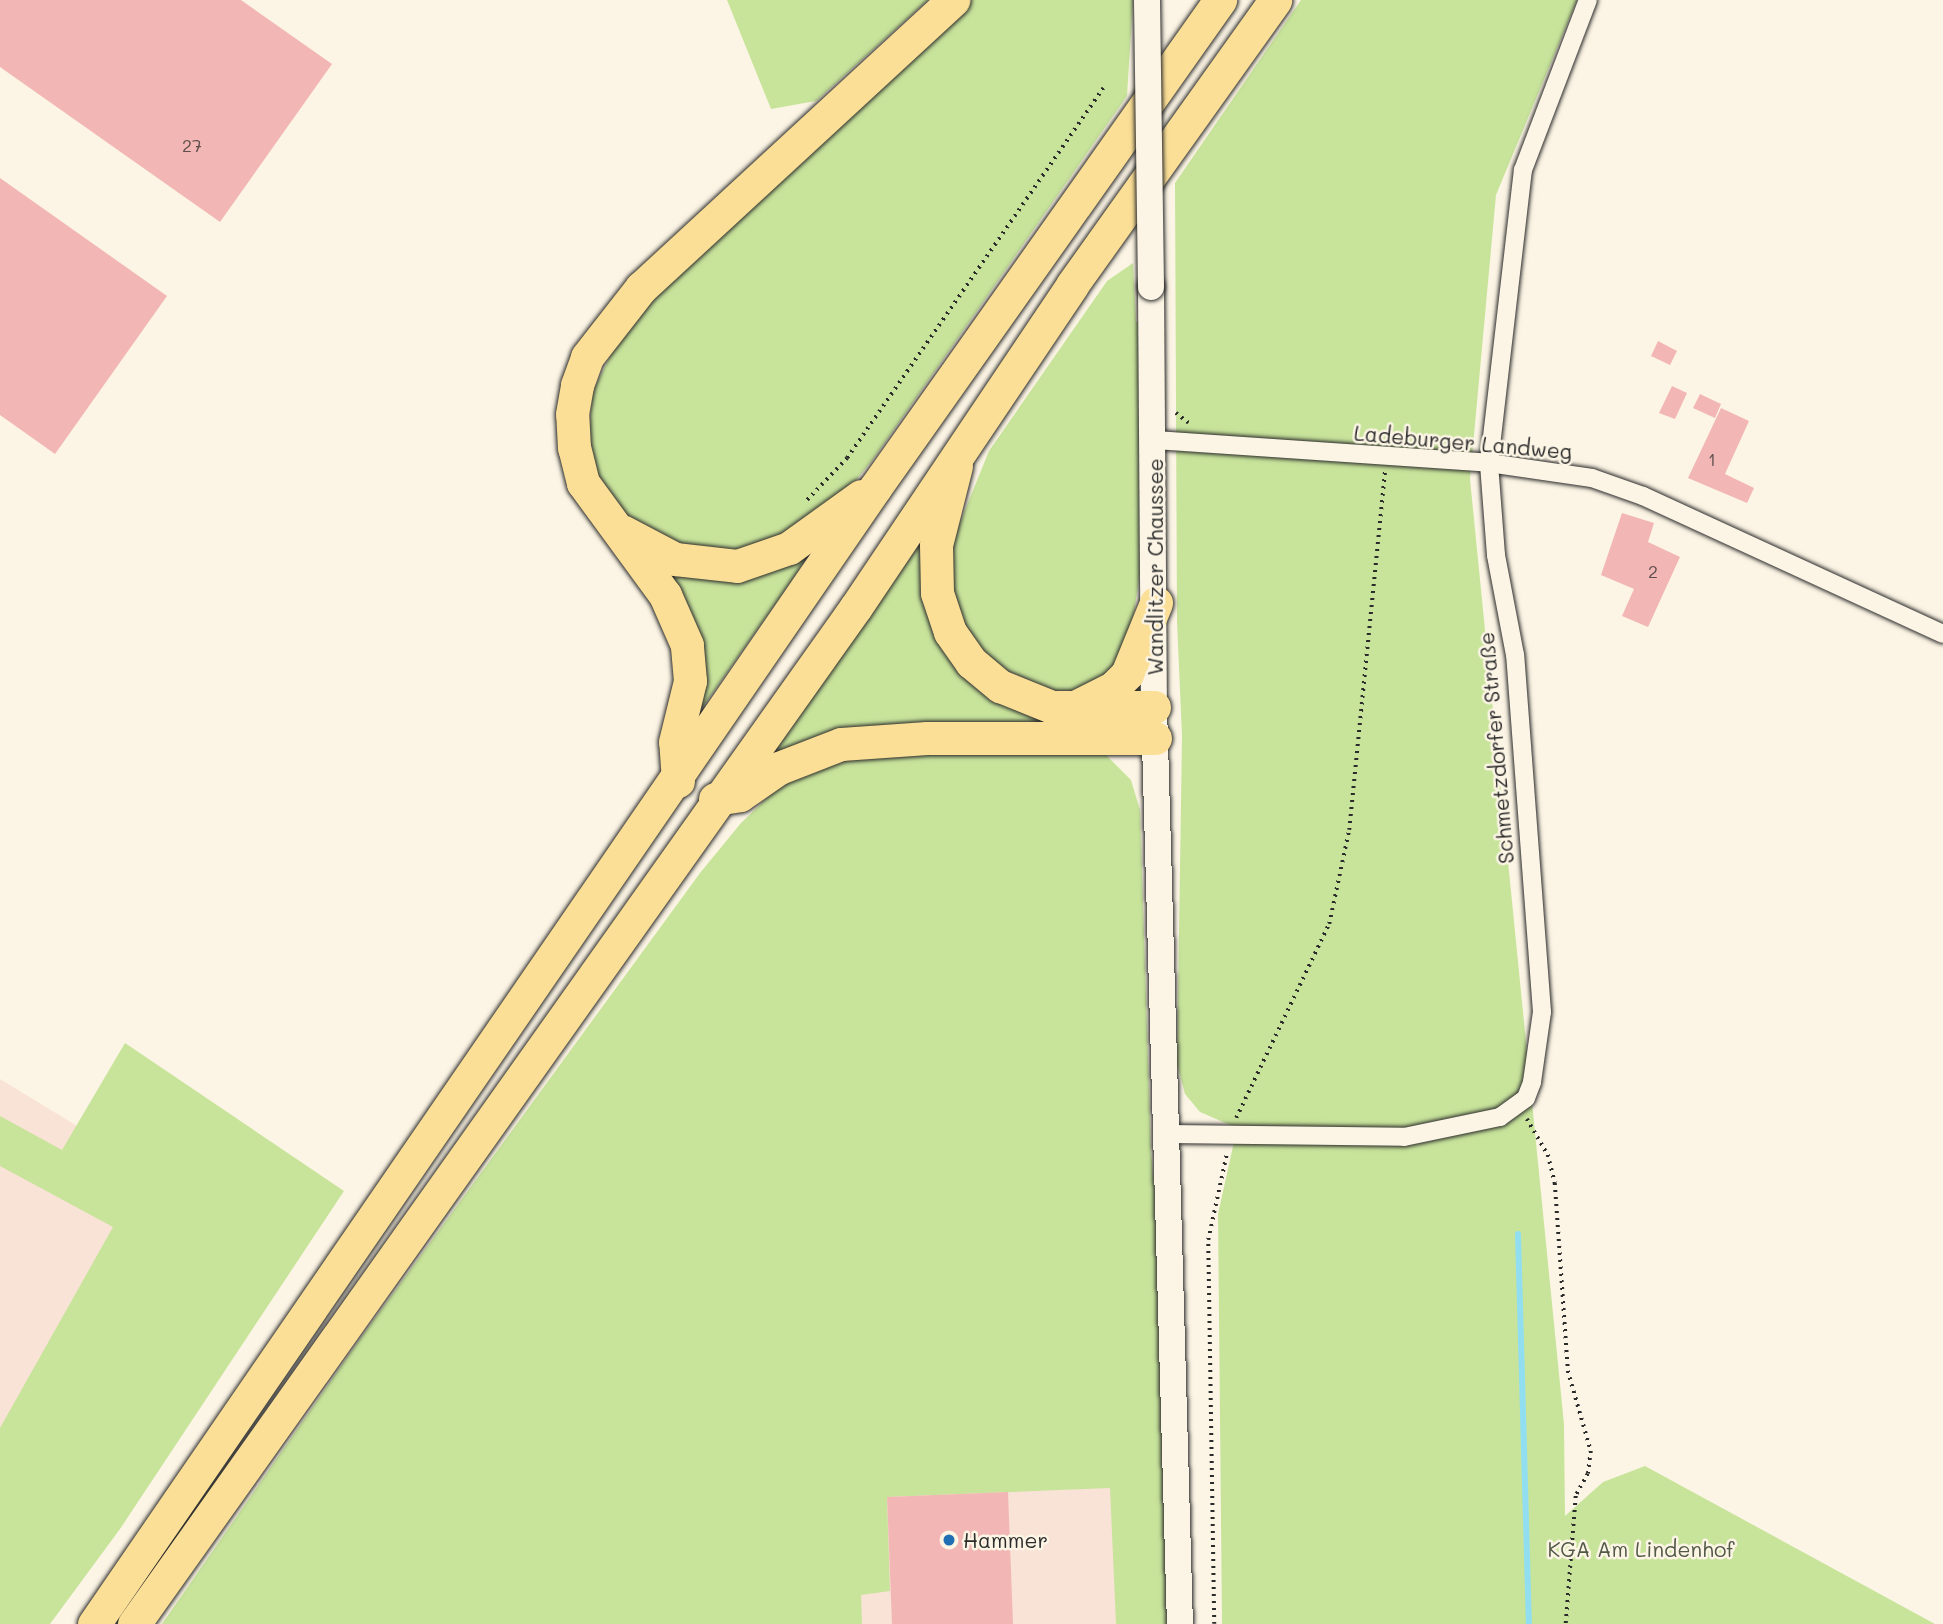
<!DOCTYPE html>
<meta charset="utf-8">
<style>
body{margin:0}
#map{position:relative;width:1943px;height:1624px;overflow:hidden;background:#fcf5e5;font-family:Mali,sans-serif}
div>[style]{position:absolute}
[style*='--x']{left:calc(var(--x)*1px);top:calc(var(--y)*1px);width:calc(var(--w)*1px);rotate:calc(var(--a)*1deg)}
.built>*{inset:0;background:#f9e2d6}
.green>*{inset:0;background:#c8e49b}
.stream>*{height:6px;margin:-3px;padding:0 3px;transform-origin:3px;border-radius:3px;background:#91def1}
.building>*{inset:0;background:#f2b7b4}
.path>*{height:3.5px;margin-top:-1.75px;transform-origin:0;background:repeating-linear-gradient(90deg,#2b2b2b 0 2px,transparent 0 7px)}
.roads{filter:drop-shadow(0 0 2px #2b2b2b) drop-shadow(0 0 2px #2b2b2b)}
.street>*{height:18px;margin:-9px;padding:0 9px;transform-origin:9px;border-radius:9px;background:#fcf5e5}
.secondary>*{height:26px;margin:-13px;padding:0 13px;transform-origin:13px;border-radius:13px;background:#fcf5e5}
.highway>*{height:33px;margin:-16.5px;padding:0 16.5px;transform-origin:16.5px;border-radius:16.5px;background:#fbdf96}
.bridges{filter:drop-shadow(0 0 2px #2b2b2b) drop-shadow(0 0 2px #2b2b2b)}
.secondary-bridge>*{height:26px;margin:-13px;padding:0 13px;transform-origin:13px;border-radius:13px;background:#fcf5e5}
.dots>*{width:19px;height:19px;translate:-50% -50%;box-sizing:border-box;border:4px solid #fcf5e5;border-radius:50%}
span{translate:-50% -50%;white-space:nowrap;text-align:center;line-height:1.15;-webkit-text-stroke:5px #fcf5e5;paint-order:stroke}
.number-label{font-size:18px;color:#5d4e4d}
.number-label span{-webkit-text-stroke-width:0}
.street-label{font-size:21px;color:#2b2b2b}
.poi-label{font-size:21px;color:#2b2b2b}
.left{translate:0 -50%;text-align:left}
.park-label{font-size:21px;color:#525947}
</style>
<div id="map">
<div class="built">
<i style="clip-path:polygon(0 1079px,182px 1190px,0 1501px)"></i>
<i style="clip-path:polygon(1133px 1448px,1140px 1624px,284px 1624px,856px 1454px)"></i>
</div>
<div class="green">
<i style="clip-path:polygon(727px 0,928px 0,816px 101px,771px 109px)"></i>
<i style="clip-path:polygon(972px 0,1133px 0,1127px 96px,874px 458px,843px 496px,785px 541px,712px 556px,633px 524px,598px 475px,589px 441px,592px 393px,623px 330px,652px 296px)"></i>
<i style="clip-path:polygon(1301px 0,1577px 0,1496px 195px,1470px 479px,1564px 1424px,1565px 1516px,1603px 1482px,1645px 1466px,1935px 1624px,1222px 1624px,1218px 1214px,1237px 1128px,1200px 1112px,1185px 1094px,1177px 1064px,1182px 736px,1177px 622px,1175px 183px)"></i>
<i style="clip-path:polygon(1133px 263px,1136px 322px,1140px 322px,1145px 540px,1130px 639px,1116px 666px,1090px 686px,1062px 694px,995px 666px,962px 626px,950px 591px,950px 547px,989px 451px,1107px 281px)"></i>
<i style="clip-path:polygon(921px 533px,933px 620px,1080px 723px,769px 756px)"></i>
<i style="clip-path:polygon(813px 549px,788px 586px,702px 708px,695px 703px,664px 565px)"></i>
<i style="clip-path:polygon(840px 754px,1105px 754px,1131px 780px,1140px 810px,1151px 1152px,1161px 1262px,1168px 1624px,1116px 1624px,1110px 1488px,887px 1497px,890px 1591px,861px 1595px,862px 1624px,162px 1624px,362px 1336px,700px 873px,741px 823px,792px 774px)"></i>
<i style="clip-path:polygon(125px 1043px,344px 1191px,120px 1529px,50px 1624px,0 1624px,0 1428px,113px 1227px,0 1166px,0 1116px,62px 1150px)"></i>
</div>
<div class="stream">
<i style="--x:1518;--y:1234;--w:390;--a:88.4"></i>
</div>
<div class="building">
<i style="clip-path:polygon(0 0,241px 0,332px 64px,220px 222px,0 67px)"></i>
<i style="clip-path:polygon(0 178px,167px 296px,55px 454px,0 415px)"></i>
<i style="clip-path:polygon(1658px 341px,1677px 351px,1670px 365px,1651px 356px)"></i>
<i style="clip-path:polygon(1672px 386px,1687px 393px,1675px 419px,1659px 413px)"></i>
<i style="clip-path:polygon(1700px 394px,1721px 404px,1715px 418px,1693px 408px)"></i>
<i style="clip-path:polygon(1721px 408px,1749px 421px,1725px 474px,1754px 488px,1747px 503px,1688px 478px)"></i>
<i style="clip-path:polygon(1622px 513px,1654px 523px,1648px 542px,1680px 557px,1648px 627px,1622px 616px,1634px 589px,1601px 575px)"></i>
<i style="clip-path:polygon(1008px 1492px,1013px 1624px,892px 1624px,887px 1497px)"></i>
</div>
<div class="path">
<i style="--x:1176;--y:413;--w:16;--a:38"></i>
<i style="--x:807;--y:500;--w:58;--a:-46.4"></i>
<i style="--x:847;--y:458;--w:450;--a:-55.3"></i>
<i style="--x:1236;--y:1118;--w:215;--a:-64.4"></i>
<i style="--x:1329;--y:924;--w:96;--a:-78"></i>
<i style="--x:1349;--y:830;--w:360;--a:-84.3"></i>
<i style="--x:1527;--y:1119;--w:42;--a:59.7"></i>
<i style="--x:1548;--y:1155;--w:29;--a:76"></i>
<i style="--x:1555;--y:1183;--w:188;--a:86"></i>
<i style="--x:1568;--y:1371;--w:83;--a:74"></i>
<i style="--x:1591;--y:1451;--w:23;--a:97"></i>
<i style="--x:1588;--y:1474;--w:25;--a:119"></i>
<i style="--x:1576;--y:1496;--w:128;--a:94.5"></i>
<i style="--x:1214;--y:1624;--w:384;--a:-90.9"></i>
<i style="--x:1208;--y:1240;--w:90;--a:-77.8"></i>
</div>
<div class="roads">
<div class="street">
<i style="--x:1155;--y:440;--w:335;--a:3.9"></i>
<i style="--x:1489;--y:463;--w:104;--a:8.3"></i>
<i style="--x:1592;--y:478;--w:54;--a:19.4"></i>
<i style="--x:1643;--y:496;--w:330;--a:24.7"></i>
<i style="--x:1169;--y:1134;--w:235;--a:0.7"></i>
<i style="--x:1404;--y:1137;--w:98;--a:-11.8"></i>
<i style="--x:1500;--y:1117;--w:32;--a:-36"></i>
<i style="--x:1526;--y:1098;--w:17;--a:-69"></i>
<i style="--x:1532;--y:1082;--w:71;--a:-81.9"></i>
<i style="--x:1542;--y:1012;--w:358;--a:-94.3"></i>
<i style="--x:1515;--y:655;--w:102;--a:-100.8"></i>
<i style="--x:1496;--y:555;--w:92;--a:-94.4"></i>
<i style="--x:1489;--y:463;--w:295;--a:-83.4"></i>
<i style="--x:1523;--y:170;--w:182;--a:-69.1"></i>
</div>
<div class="secondary">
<i style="--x:1151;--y:287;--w:420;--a:89.6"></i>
<i style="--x:1154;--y:707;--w:917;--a:88.38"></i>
</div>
<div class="highway">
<i style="--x:956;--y:466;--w:81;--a:104.2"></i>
<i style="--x:936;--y:545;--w:48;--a:88.8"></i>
<i style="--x:937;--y:593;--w:41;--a:71.6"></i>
<i style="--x:950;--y:632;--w:37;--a:55"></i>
<i style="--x:971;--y:662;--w:38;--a:40"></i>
<i style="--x:1000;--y:686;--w:56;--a:22"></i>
<i style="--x:1052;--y:707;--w:102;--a:0"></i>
<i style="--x:624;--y:532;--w:58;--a:27.9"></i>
<i style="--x:675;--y:559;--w:62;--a:6.4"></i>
<i style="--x:737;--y:566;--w:55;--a:-19.1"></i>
<i style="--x:789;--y:548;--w:89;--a:-35.8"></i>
<i style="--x:1077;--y:706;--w:40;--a:-26.6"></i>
<i style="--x:1113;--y:688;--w:20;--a:-45"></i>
<i style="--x:1127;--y:674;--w:77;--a:-67.8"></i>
<i style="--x:678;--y:781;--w:39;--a:-94"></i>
<i style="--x:675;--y:742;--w:63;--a:-76.2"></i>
<i style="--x:690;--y:681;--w:36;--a:-95"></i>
<i style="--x:687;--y:645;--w:55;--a:-113.7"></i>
<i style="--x:665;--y:595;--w:139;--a:-126.2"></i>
<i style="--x:583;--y:483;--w:36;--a:-104"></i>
<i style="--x:574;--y:448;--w:34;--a:-93"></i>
<i style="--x:572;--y:414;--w:29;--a:-80"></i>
<i style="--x:577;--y:385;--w:30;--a:-70"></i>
<i style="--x:587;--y:357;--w:88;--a:-52"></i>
<i style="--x:641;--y:288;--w:425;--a:-42.7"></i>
<i style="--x:715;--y:799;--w:25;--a:-9"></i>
<i style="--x:740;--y:795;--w:47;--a:-34.7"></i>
<i style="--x:779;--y:768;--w:66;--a:-21.2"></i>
<i style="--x:841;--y:744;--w:86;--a:-4"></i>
<i style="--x:927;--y:738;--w:228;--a:0"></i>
<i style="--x:94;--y:1624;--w:1379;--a:-55.49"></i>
<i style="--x:875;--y:488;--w:598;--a:-54.74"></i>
<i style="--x:134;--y:1624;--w:1247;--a:-54.63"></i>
<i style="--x:856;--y:607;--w:388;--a:-56.1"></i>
<i style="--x:1072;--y:285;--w:350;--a:-54.5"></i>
</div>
</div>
<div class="bridges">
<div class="secondary-bridge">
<i style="--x:1147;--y:0;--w:287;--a:89.2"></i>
</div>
</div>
<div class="dots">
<i style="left:949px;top:1540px;background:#1f6fb2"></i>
</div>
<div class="number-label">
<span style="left:192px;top:145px">27</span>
<span style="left:1712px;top:459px">1</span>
<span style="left:1653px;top:571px">2</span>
</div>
<div class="street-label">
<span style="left:1463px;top:442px;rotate:5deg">Ladeburger Landweg</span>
<span style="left:1155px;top:567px;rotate:-90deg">Wandlitzer Chaussee</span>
<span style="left:1496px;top:748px;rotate:-95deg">Schmetzdorfer Straße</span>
</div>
<div class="poi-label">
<span class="left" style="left:963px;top:1540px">Hammer</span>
</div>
<div class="park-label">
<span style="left:1641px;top:1549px">KGA Am Lindenhof</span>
</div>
</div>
